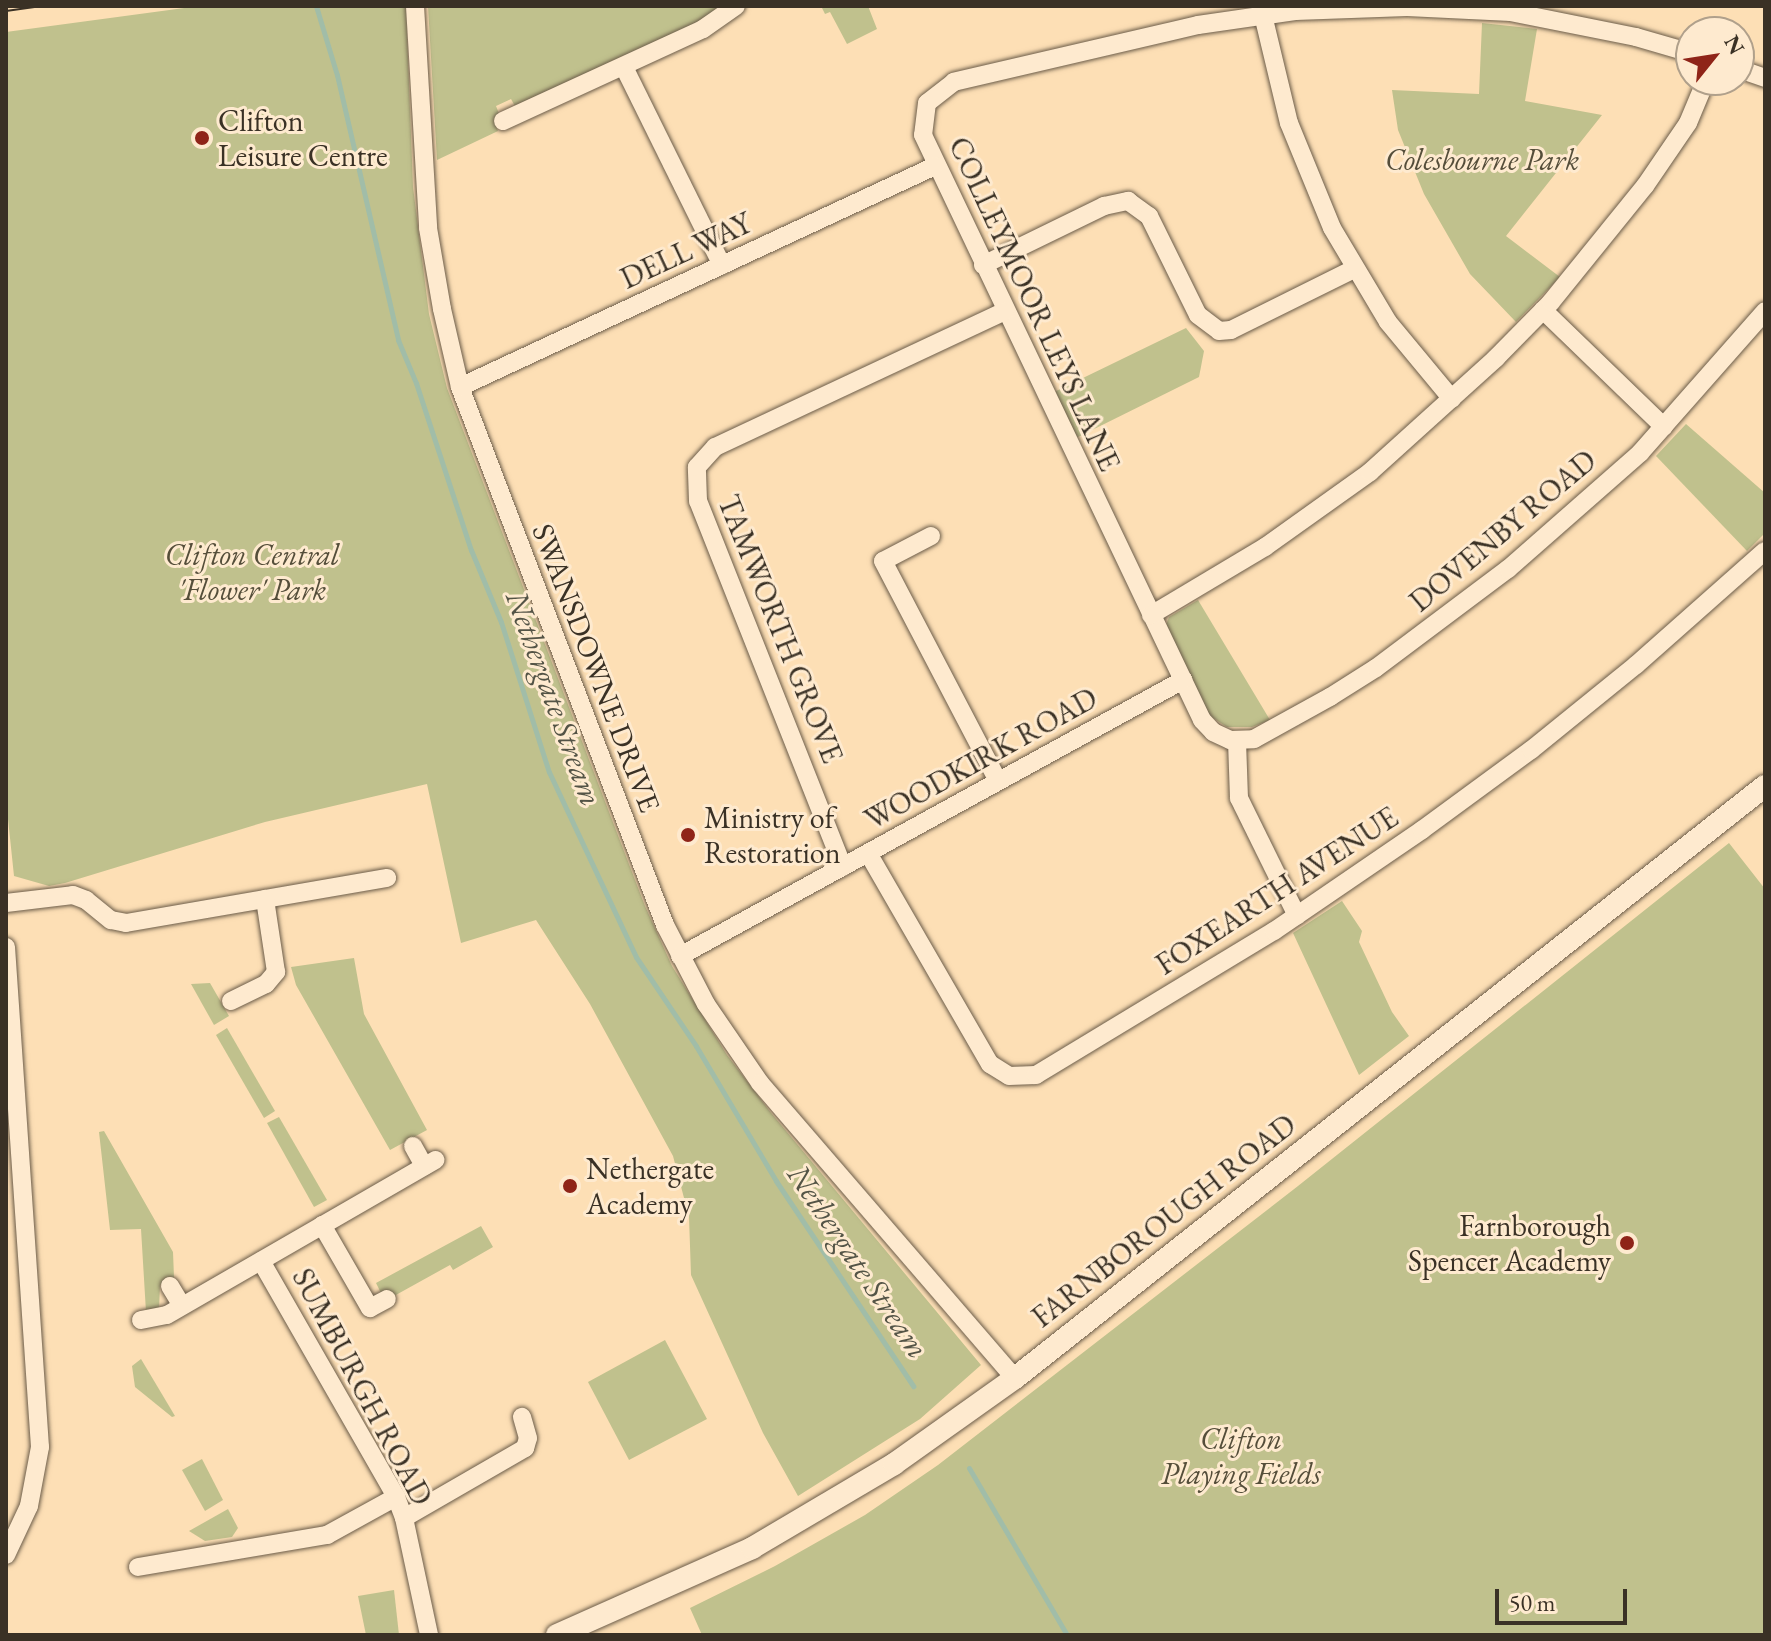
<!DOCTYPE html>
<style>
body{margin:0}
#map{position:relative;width:1771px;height:1641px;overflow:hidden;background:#fddfb5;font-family:"EB Garamond",serif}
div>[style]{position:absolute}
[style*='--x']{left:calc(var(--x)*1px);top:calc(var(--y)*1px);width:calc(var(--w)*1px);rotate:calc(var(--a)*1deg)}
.green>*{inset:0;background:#c0c18d}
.stream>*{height:5px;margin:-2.5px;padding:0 2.5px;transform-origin:2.5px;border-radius:2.5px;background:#a1bda8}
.roads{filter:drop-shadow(0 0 2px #6b5c49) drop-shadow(0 0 2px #6b5c49)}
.minor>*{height:18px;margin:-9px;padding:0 9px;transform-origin:9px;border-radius:9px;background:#feeacf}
.tertiary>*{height:22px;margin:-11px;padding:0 11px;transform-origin:11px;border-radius:11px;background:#feeacf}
.tram>*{height:2px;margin:-1px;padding:0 1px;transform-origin:1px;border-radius:1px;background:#3a3125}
.dots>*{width:22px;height:22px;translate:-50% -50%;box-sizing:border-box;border:4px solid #feeacf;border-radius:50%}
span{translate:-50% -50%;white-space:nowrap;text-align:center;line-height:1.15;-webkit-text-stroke:6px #feeacf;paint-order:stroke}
.poi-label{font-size:30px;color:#3a3125}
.left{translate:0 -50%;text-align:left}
.right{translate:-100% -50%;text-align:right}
.park-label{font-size:30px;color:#554e3a;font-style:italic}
.street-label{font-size:30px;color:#3a3125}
.water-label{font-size:32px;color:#545446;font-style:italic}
.frame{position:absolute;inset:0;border:8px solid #3a3125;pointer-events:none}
.north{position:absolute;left:1675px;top:16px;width:80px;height:80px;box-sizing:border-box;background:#feeacf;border:2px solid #b0a08b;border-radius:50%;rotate:60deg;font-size:22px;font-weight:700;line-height:32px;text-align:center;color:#3a3125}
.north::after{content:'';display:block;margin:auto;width:28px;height:36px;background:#8f2418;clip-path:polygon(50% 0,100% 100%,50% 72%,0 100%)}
.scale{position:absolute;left:1495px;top:1589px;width:132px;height:36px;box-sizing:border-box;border:4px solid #3a3125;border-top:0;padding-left:10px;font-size:24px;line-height:28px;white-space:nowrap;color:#3a3125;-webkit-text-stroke:6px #feeacf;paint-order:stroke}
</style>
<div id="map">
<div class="green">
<i style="clip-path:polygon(199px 6px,406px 6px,413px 187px,429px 314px,447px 388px,645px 906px,672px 966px,727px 1055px,772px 1114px,981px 1365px,920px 1419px,798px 1496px,763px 1433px,691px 1275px,689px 1217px,673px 1156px,590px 1004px,536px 920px,461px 943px,427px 784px,265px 822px,65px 883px,49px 886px,14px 876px,6px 800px,6px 32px)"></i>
<i style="clip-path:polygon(428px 6px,720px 6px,721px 10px,700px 24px,516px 108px,511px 99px,496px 106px,500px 116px,494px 119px,498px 131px,437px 160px)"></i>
<i style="clip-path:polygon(821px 6px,868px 6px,877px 29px,847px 44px,830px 12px,825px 14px)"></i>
<i style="clip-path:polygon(1482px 23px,1537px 29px,1525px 101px,1602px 115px,1506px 236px,1560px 277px,1516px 322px,1470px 274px,1424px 194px,1398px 130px,1392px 90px,1479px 94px)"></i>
<i style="clip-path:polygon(1186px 328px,1204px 351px,1199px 377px,1074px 439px,1052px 393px)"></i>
<i style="clip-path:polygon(1686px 424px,1765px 493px,1765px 533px,1747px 551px,1656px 456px)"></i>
<i style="clip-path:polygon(1198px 600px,1270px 720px,1252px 727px,1227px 727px,1210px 716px,1166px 625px,1169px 617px)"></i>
<i style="clip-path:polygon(1729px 843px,1765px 889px,1765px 1635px,702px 1635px,690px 1608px,775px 1566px,865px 1515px,938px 1465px,1298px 1186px)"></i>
<i style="clip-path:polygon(1342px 901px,1362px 931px,1359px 942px,1392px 1012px,1409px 1036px,1359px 1075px,1293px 933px)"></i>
<i style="clip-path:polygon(354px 958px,364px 1014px,427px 1130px,390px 1150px,296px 985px,291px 967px)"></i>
<i style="clip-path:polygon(210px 983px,229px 1016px,214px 1025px,191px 984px)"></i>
<i style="clip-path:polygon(227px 1028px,275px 1111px,264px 1118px,216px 1035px)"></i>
<i style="clip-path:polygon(279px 1117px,327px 1200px,314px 1207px,267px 1123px)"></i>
<i style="clip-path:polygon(104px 1131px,173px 1252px,174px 1277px,160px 1285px,159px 1310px,146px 1312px,141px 1229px,110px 1230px,99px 1132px)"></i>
<i style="clip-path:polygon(481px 1226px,493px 1247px,453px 1270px,450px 1265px,385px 1301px,376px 1283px)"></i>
<i style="clip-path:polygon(665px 1340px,707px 1419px,629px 1460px,588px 1382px)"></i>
<i style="clip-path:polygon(141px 1359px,175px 1416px,172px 1417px,135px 1387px,132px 1366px)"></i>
<i style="clip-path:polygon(202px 1459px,223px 1500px,205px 1511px,182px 1470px)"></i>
<i style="clip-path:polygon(228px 1509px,238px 1528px,232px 1537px,205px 1541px,189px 1531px)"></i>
<i style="clip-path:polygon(394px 1590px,399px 1635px,366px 1635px,358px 1596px)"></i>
</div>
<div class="stream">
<i style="--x:316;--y:6;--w:72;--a:73.1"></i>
<i style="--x:337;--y:75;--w:272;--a:77"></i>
<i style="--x:398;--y:340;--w:47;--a:67.3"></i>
<i style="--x:416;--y:383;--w:176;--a:71.8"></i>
<i style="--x:471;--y:550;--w:78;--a:67.4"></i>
<i style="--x:501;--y:622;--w:157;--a:72.3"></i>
<i style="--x:549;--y:772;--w:204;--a:64.8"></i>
<i style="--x:636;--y:957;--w:107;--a:56"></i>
<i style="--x:696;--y:1046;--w:157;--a:59.3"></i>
<i style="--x:776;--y:1181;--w:247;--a:56.2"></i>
<i style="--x:969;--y:1468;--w:194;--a:59.6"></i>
</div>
<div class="roads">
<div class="minor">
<i style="--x:415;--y:6;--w:222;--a:86.6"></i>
<i style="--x:428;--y:228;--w:82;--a:80.2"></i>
<i style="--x:442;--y:309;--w:80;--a:77"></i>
<i style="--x:460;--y:387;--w:576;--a:69.14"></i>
<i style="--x:665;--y:925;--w:89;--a:62.6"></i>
<i style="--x:706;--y:1004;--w:96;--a:55.6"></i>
<i style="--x:760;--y:1083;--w:390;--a:49.2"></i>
<i style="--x:1263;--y:15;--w:111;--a:76.5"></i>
<i style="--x:1289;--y:123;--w:113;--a:67.7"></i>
<i style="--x:1332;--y:228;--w:109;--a:59.2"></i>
<i style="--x:1388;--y:322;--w:100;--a:50.3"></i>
<i style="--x:1691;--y:53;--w:57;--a:-163.8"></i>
<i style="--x:1636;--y:37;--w:127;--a:-168.7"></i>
<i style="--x:1511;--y:12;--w:104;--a:-177.2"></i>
<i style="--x:1407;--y:7;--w:112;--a:178"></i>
<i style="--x:1295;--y:11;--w:98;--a:171.8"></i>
<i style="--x:1198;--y:25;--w:251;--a:166.9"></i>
<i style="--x:954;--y:82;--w:34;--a:142"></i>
<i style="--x:927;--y:103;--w:32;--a:97"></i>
<i style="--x:923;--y:135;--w:648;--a:64.5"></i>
<i style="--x:1202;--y:720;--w:16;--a:47"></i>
<i style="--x:1213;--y:732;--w:19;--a:25"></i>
<i style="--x:1230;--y:740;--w:24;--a:-2"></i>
<i style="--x:1254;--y:739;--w:87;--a:-28.9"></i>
<i style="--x:1330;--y:697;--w:54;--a:-32.2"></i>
<i style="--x:1376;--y:668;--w:165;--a:-36.9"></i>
<i style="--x:1508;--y:569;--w:176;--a:-41.3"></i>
<i style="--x:1640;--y:453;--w:189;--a:-48.6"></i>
<i style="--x:624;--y:67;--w:221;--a:63.7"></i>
<i style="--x:1739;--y:69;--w:28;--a:19"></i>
<i style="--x:503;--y:121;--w:220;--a:-24.7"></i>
<i style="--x:703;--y:29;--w:40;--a:-34.9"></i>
<i style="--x:983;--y:265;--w:135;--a:-26"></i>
<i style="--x:1104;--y:206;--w:25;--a:-12"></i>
<i style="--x:1128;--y:201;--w:26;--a:36"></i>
<i style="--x:1149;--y:216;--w:110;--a:63.7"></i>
<i style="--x:1198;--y:315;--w:26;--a:37"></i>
<i style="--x:1219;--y:331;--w:12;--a:-5"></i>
<i style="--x:1231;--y:330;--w:137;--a:-26.4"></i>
<i style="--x:1543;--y:310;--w:168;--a:44"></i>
<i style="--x:460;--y:387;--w:524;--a:-24.95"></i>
<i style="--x:931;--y:536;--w:54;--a:152.5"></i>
<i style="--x:883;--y:561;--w:248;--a:62.4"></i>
<i style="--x:1151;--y:615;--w:133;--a:-30.8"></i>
<i style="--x:1265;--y:547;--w:129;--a:-35.5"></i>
<i style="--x:1370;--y:472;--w:170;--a:-42.1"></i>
<i style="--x:1496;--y:358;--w:78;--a:-45.5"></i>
<i style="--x:1551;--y:302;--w:149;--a:-51"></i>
<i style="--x:1645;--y:186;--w:76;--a:-55.7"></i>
<i style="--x:1688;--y:123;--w:47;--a:-67.3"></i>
<i style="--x:1237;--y:741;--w:57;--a:88"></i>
<i style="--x:1239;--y:798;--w:131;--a:63.8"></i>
<i style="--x:868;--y:853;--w:244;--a:60"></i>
<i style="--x:990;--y:1064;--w:22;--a:32"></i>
<i style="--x:1009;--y:1076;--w:27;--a:-2"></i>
<i style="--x:1036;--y:1075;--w:278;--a:-31.2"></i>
<i style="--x:1274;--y:931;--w:179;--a:-34.3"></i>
<i style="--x:1422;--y:830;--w:135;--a:-36.3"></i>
<i style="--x:1531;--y:750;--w:135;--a:-39"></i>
<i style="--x:1636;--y:665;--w:172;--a:-41.5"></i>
<i style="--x:843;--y:867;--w:394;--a:-111.6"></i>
<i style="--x:698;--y:501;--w:34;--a:-92"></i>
<i style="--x:697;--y:467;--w:27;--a:-48"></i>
<i style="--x:715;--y:447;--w:320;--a:-25.1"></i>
<i style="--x:6;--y:903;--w:67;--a:-6.8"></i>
<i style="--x:73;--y:895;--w:14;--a:21"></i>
<i style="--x:86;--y:900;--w:32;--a:39"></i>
<i style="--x:111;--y:920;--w:15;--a:11"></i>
<i style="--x:126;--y:923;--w:265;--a:-9.8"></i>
<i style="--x:6;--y:947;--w:501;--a:86.11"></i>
<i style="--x:40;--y:1447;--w:60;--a:100.6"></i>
<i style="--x:29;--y:1506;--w:54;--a:115.1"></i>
<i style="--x:680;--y:956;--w:574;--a:-28.75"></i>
<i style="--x:231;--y:1001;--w:39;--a:-26"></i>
<i style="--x:266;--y:984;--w:16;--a:-50"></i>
<i style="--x:276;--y:972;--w:74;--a:-98.6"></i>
<i style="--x:413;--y:1146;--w:23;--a:61"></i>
<i style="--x:322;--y:1225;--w:96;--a:60"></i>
<i style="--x:370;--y:1308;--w:19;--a:-28"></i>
<i style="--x:261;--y:1261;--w:272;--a:60.2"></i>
<i style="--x:396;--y:1497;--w:22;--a:69"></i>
<i style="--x:404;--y:1518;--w:120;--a:77.9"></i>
<i style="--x:170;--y:1286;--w:23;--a:59"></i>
<i style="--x:141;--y:1320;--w:26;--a:-11"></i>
<i style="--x:167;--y:1315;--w:310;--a:-30"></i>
<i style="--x:404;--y:1518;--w:140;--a:-30"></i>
<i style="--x:525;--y:1448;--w:10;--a:-73"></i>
<i style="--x:528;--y:1438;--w:22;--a:-106"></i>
<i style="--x:138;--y:1567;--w:192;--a:-9.6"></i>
<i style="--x:327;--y:1535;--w:79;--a:-28.8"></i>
</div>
<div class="tertiary">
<i style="--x:557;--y:1635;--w:214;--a:-24"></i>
<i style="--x:752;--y:1548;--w:165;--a:-30.6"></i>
<i style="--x:894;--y:1464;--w:148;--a:-35.4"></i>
<i style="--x:1015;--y:1378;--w:955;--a:-38.29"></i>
</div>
</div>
<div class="tram">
<i style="--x:6;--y:11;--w:36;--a:-8"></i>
</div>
<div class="dots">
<i style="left:202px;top:138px;background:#8f2418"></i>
<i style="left:688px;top:835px;background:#8f2418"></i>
<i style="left:570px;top:1186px;background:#8f2418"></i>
<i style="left:1627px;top:1243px;background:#8f2418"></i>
</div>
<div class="poi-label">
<span class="left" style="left:218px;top:138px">Clifton<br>Leisure Centre</span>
<span class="left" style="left:704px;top:835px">Ministry of<br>Restoration</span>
<span class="left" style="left:586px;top:1186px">Nethergate<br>Academy</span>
<span class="right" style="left:1611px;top:1243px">Farnborough<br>Spencer Academy</span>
</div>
<div class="park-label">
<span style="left:1482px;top:160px">Colesbourne Park</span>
<span style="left:252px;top:572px">Clifton Central<br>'Flower' Park</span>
<span style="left:1241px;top:1456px">Clifton<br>Playing Fields</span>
</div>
<div class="street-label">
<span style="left:686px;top:251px;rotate:-25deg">DELL WAY</span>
<span style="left:1034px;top:304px;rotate:65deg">COLLEYMOOR LEYS LANE</span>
<span style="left:1503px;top:531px;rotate:-40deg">DOVENBY ROAD</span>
<span style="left:780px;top:629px;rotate:68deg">TAMWORTH GROVE</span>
<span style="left:596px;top:668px;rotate:69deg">SWANSDOWNE DRIVE</span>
<span style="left:981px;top:759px;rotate:-29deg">WOODKIRK ROAD</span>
<span style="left:1277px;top:891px;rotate:-33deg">FOXEARTH AVENUE</span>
<span style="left:1164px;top:1221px;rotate:-38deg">FARNBOROUGH ROAD</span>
<span style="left:362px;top:1387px;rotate:62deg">SUMBURGH ROAD</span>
</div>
<div class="water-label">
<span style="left:554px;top:698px;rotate:70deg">Nethergate Stream</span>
<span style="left:858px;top:1261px;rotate:56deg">Nethergate Stream</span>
</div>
<div class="frame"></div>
<div class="north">N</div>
<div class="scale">50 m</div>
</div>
